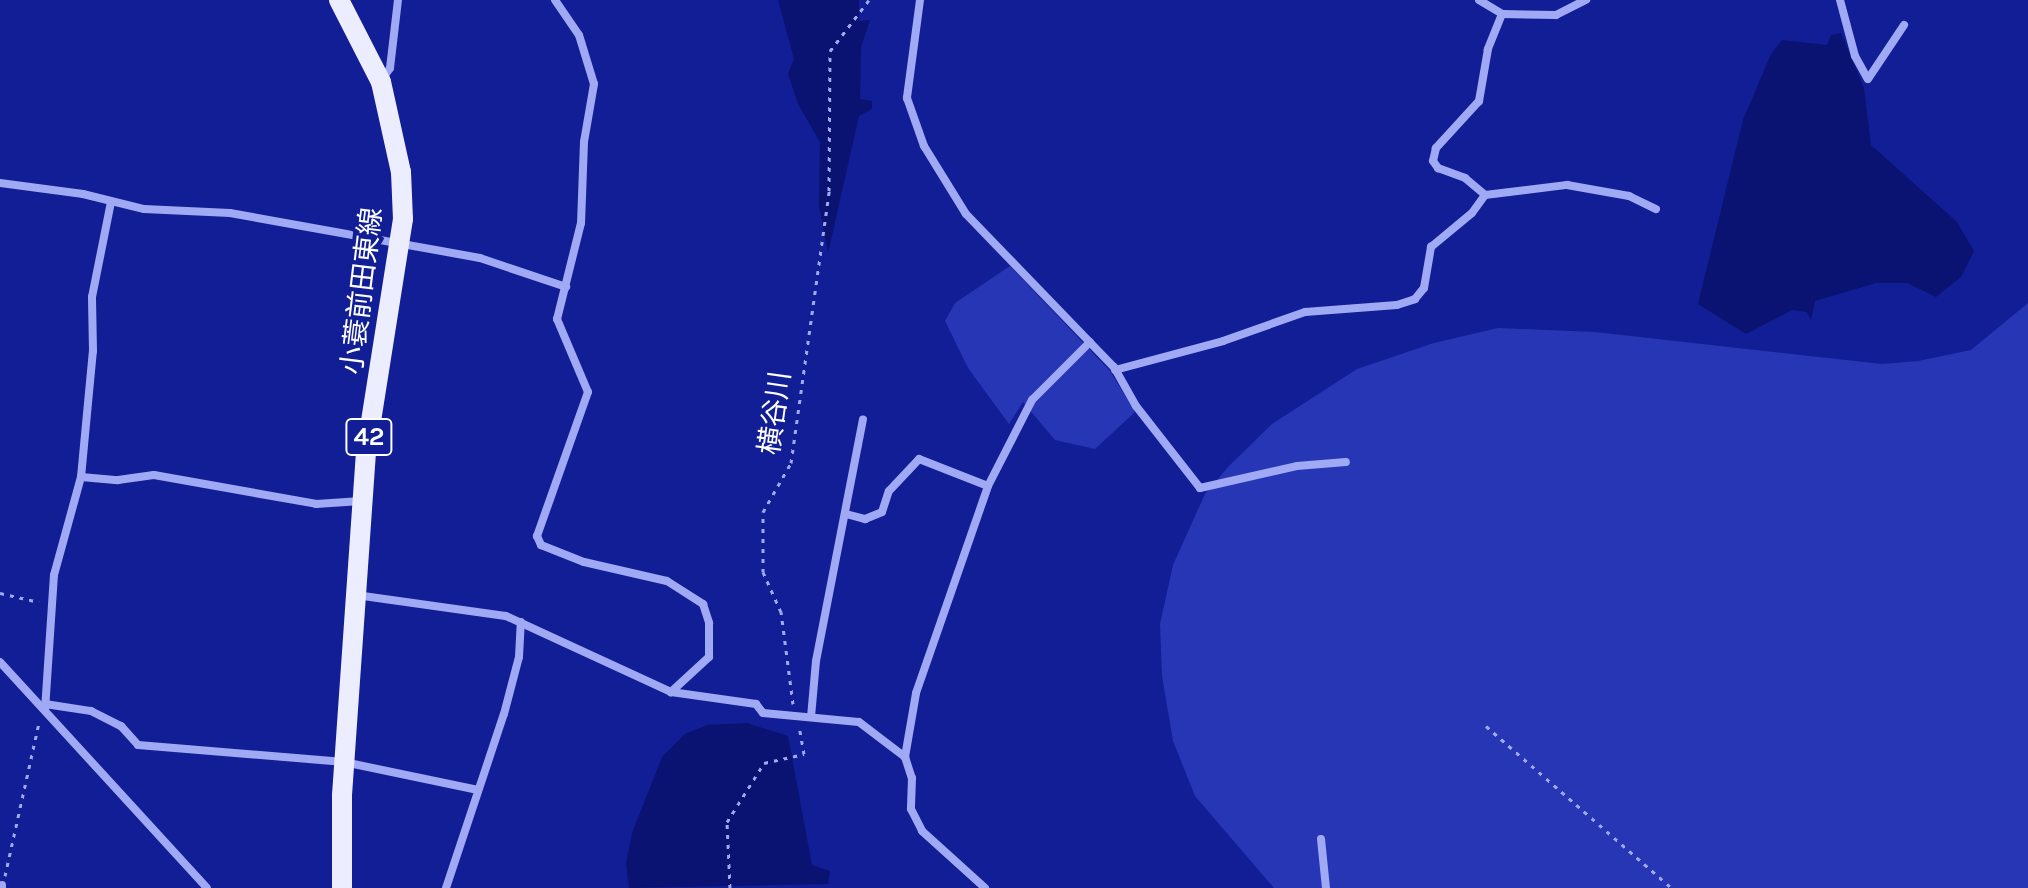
<!DOCTYPE html>
<meta charset="utf-8">
<style>
body{margin:0}
#map{position:relative;width:2028px;height:888px;overflow:hidden;background:#111e95;font-family:Karla,"Noto Sans JP",sans-serif}
div>[style]{position:absolute}
[style*='--x']{left:calc(var(--x)*1px);top:calc(var(--y)*1px);width:calc(var(--w)*1px);rotate:calc(var(--a)*1deg)}
.green>*{inset:0;background:#2736b5}
.water>*{inset:0;background:#0a1371}
.path>*{height:3px;margin-top:-1.5px;transform-origin:0;background:repeating-linear-gradient(90deg,#a0a9f3 0 4px,transparent 0 10px)}
.street>*{height:8px;margin:-4px;padding:0 4px;transform-origin:4px;border-radius:4px;background:#a0a9f3}
.primary>*{height:20px;margin:-10px;padding:0 10px;transform-origin:10px;border-radius:10px;background:#ecedff}
span{translate:-50% -50%;white-space:nowrap;text-align:center;line-height:1.15;-webkit-text-stroke:8px #111e95;paint-order:stroke}
.shield-label span{padding:2px 6px;background:#111e95;border:2px solid;border-radius:6px;-webkit-text-stroke-width:0}
.shield-label{font-size:26px;color:#fff;font-weight:700}
.street-label{font-size:28px;color:#fff}
</style>
<div id="map">
<div class="green">
<i style="clip-path:polygon(1010px 266px,1110px 371px,1135px 412px,1095px 449px,1055px 440px,1023px 402px,1009px 424px,968px 368px,945px 321px,955px 303px)"></i>
<i style="clip-path:polygon(2028px 303px,2028px 888px,1274px 888px,1195px 796px,1173px 741px,1162px 676px,1160px 624px,1173px 565px,1205px 494px,1229px 466px,1272px 424px,1357px 369px,1434px 343px,1498px 328px,1595px 332px,1882px 364px,1918px 361px,1971px 350px)"></i>
</div>
<div class="water">
<i style="clip-path:polygon(859px 0,859px 21px,870px 20px,861px 48px,860px 99px,872px 101px,872px 109px,859px 116px,828px 253px,819px 206px,820px 142px,798px 104px,788px 74px,794px 59px,778px 0)"></i>
<i style="clip-path:polygon(1841px 33px,1864px 88px,1871px 145px,1957px 222px,1974px 251px,1961px 277px,1936px 297px,1907px 283px,1876px 283px,1815px 301px,1811px 320px,1807px 312px,1792px 310px,1746px 334px,1698px 304px,1743px 120px,1771px 54px,1782px 40px,1827px 45px,1831px 35px)"></i>
<i style="clip-path:polygon(747px 723px,788px 736px,812px 865px,830px 871px,828px 884px,629px 888px,626px 863px,632px 833px,662px 757px,685px 734px,707px 725px)"></i>
</div>
<div class="path">
<i style="--x:0;--y:593;--w:40;--a:13"></i>
<i style="--x:793;--y:704;--w:93;--a:-97.4"></i>
<i style="--x:781;--y:612;--w:44;--a:-114.2"></i>
<i style="--x:763;--y:572;--w:60;--a:-90"></i>
<i style="--x:763;--y:512;--w:56;--a:-60.3"></i>
<i style="--x:791;--y:463;--w:275;--a:-82"></i>
<i style="--x:829;--y:191;--w:140;--a:-89.6"></i>
<i style="--x:830;--y:51;--w:64;--a:-52.6"></i>
<i style="--x:1486;--y:726;--w:247;--a:41.1"></i>
<i style="--x:5;--y:876;--w:157;--a:-77.5"></i>
<i style="--x:730;--y:888;--w:66;--a:-92.6"></i>
<i style="--x:727;--y:822;--w:70;--a:-57.9"></i>
<i style="--x:764;--y:763;--w:41;--a:-12.7"></i>
<i style="--x:804;--y:754;--w:28;--a:-100"></i>
</div>
<div class="street">
<i style="--x:555;--y:0;--w:42;--a:55.6"></i>
<i style="--x:579;--y:35;--w:51;--a:73"></i>
<i style="--x:594;--y:84;--w:59;--a:99.8"></i>
<i style="--x:584;--y:142;--w:81;--a:92.1"></i>
<i style="--x:581;--y:223;--w:99;--a:104"></i>
<i style="--x:557;--y:319;--w:79;--a:67"></i>
<i style="--x:588;--y:392;--w:153;--a:109.5"></i>
<i style="--x:537;--y:536;--w:10;--a:66"></i>
<i style="--x:541;--y:545;--w:46;--a:21.6"></i>
<i style="--x:584;--y:562;--w:85;--a:12.9"></i>
<i style="--x:667;--y:581;--w:43;--a:32.6"></i>
<i style="--x:703;--y:604;--w:20;--a:72"></i>
<i style="--x:709;--y:623;--w:34;--a:90"></i>
<i style="--x:709;--y:657;--w:52;--a:137.4"></i>
<i style="--x:920;--y:0;--w:99;--a:97.6"></i>
<i style="--x:907;--y:98;--w:51;--a:70.5"></i>
<i style="--x:924;--y:146;--w:80;--a:58.3"></i>
<i style="--x:966;--y:214;--w:213;--a:46"></i>
<i style="--x:1114;--y:367;--w:45;--a:60.6"></i>
<i style="--x:1136;--y:406;--w:104;--a:52"></i>
<i style="--x:1200;--y:488;--w:99;--a:-12.8"></i>
<i style="--x:1297;--y:466;--w:49;--a:-4.7"></i>
<i style="--x:1479;--y:0;--w:27;--a:31"></i>
<i style="--x:1502;--y:14;--w:54;--a:1.1"></i>
<i style="--x:1556;--y:15;--w:34;--a:-27"></i>
<i style="--x:1840;--y:0;--w:58;--a:75"></i>
<i style="--x:1855;--y:56;--w:26;--a:61"></i>
<i style="--x:1868;--y:79;--w:65;--a:-56.3"></i>
<i style="--x:1502;--y:14;--w:38;--a:112"></i>
<i style="--x:1488;--y:49;--w:53;--a:99.8"></i>
<i style="--x:1479;--y:101;--w:64;--a:132.5"></i>
<i style="--x:1436;--y:148;--w:13;--a:103"></i>
<i style="--x:1433;--y:161;--w:9;--a:54"></i>
<i style="--x:1438;--y:168;--w:29;--a:20"></i>
<i style="--x:1465;--y:178;--w:26;--a:40"></i>
<i style="--x:1485;--y:195;--w:83;--a:-7"></i>
<i style="--x:1567;--y:185;--w:63;--a:10.1"></i>
<i style="--x:1629;--y:196;--w:30;--a:26"></i>
<i style="--x:383;--y:78;--w:12;--a:-55"></i>
<i style="--x:390;--y:68;--w:68;--a:-83.3"></i>
<i style="--x:0;--y:183;--w:84;--a:7.5"></i>
<i style="--x:83;--y:194;--w:63;--a:13.8"></i>
<i style="--x:144;--y:209;--w:86;--a:2.7"></i>
<i style="--x:230;--y:213;--w:254;--a:10.2"></i>
<i style="--x:480;--y:258;--w:91;--a:18.6"></i>
<i style="--x:1115;--y:370;--w:112;--a:-15"></i>
<i style="--x:1223;--y:341;--w:87;--a:-19.5"></i>
<i style="--x:1305;--y:312;--w:92;--a:-4.4"></i>
<i style="--x:1397;--y:305;--w:19;--a:-18"></i>
<i style="--x:1415;--y:299;--w:14;--a:-51"></i>
<i style="--x:1424;--y:288;--w:42;--a:-80.3"></i>
<i style="--x:1431;--y:247;--w:53;--a:-39.7"></i>
<i style="--x:1472;--y:213;--w:22;--a:-54"></i>
<i style="--x:81;--y:477;--w:37;--a:5"></i>
<i style="--x:118;--y:480;--w:36;--a:-8"></i>
<i style="--x:154;--y:475;--w:165;--a:10.1"></i>
<i style="--x:316;--y:504;--w:45;--a:-3.8"></i>
<i style="--x:846;--y:514;--w:20;--a:15"></i>
<i style="--x:865;--y:519;--w:18;--a:-22"></i>
<i style="--x:882;--y:512;--w:22;--a:-72"></i>
<i style="--x:889;--y:491;--w:44;--a:-46.8"></i>
<i style="--x:919;--y:459;--w:74;--a:21.4"></i>
<i style="--x:356;--y:595;--w:151;--a:8"></i>
<i style="--x:506;--y:616;--w:182;--a:24.7"></i>
<i style="--x:671;--y:692;--w:86;--a:8"></i>
<i style="--x:756;--y:704;--w:11;--a:52"></i>
<i style="--x:763;--y:713;--w:96;--a:5.4"></i>
<i style="--x:859;--y:722;--w:58;--a:37.3"></i>
<i style="--x:905;--y:757;--w:22;--a:72"></i>
<i style="--x:912;--y:778;--w:31;--a:92"></i>
<i style="--x:911;--y:809;--w:25;--a:63"></i>
<i style="--x:922;--y:831;--w:85;--a:42.1"></i>
<i style="--x:0;--y:662;--w:306;--a:47.5"></i>
<i style="--x:45;--y:704;--w:47;--a:8.7"></i>
<i style="--x:91;--y:711;--w:34;--a:27"></i>
<i style="--x:121;--y:726;--w:25;--a:48"></i>
<i style="--x:138;--y:745;--w:207;--a:4.7"></i>
<i style="--x:344;--y:762;--w:137;--a:11.8"></i>
<i style="--x:45;--y:710;--w:135;--a:-86.2"></i>
<i style="--x:54;--y:575;--w:102;--a:-74.6"></i>
<i style="--x:81;--y:477;--w:127;--a:-84.6"></i>
<i style="--x:93;--y:351;--w:54;--a:-91.1"></i>
<i style="--x:92;--y:297;--w:97;--a:-78.7"></i>
<i style="--x:811;--y:717;--w:56;--a:-84.9"></i>
<i style="--x:816;--y:661;--w:246;--a:-79"></i>
<i style="--x:905;--y:757;--w:65;--a:-80.2"></i>
<i style="--x:916;--y:693;--w:219;--a:-70.8"></i>
<i style="--x:988;--y:486;--w:97;--a:-62.9"></i>
<i style="--x:1032;--y:400;--w:82;--a:-45"></i>
<i style="--x:1321;--y:839;--w:49;--a:84.2"></i>
<i style="--x:2;--y:888;--w:3;--a:-90"></i>
<i style="--x:446;--y:888;--w:183;--a:-71.6"></i>
<i style="--x:504;--y:714;--w:59;--a:-75.3"></i>
<i style="--x:519;--y:657;--w:35;--a:-87"></i>
</div>
<div class="primary">
<i style="--x:339;--y:0;--w:92;--a:62.9"></i>
<i style="--x:381;--y:82;--w:92;--a:77.5"></i>
<i style="--x:401;--y:172;--w:47;--a:87.6"></i>
<i style="--x:403;--y:219;--w:236;--a:99"></i>
<i style="--x:366;--y:452;--w:344;--a:94"></i>
<i style="--x:342;--y:795;--w:93;--a:90"></i>
</div>
<div class="shield-label">
<span style="left:369px;top:437px">42</span>
</div>
<div class="street-label">
<span style="left:362px;top:291px;rotate:-83deg">小蓑前田東線</span>
<span style="left:775px;top:413px;rotate:-82deg">横谷川</span>
</div>
</div>
